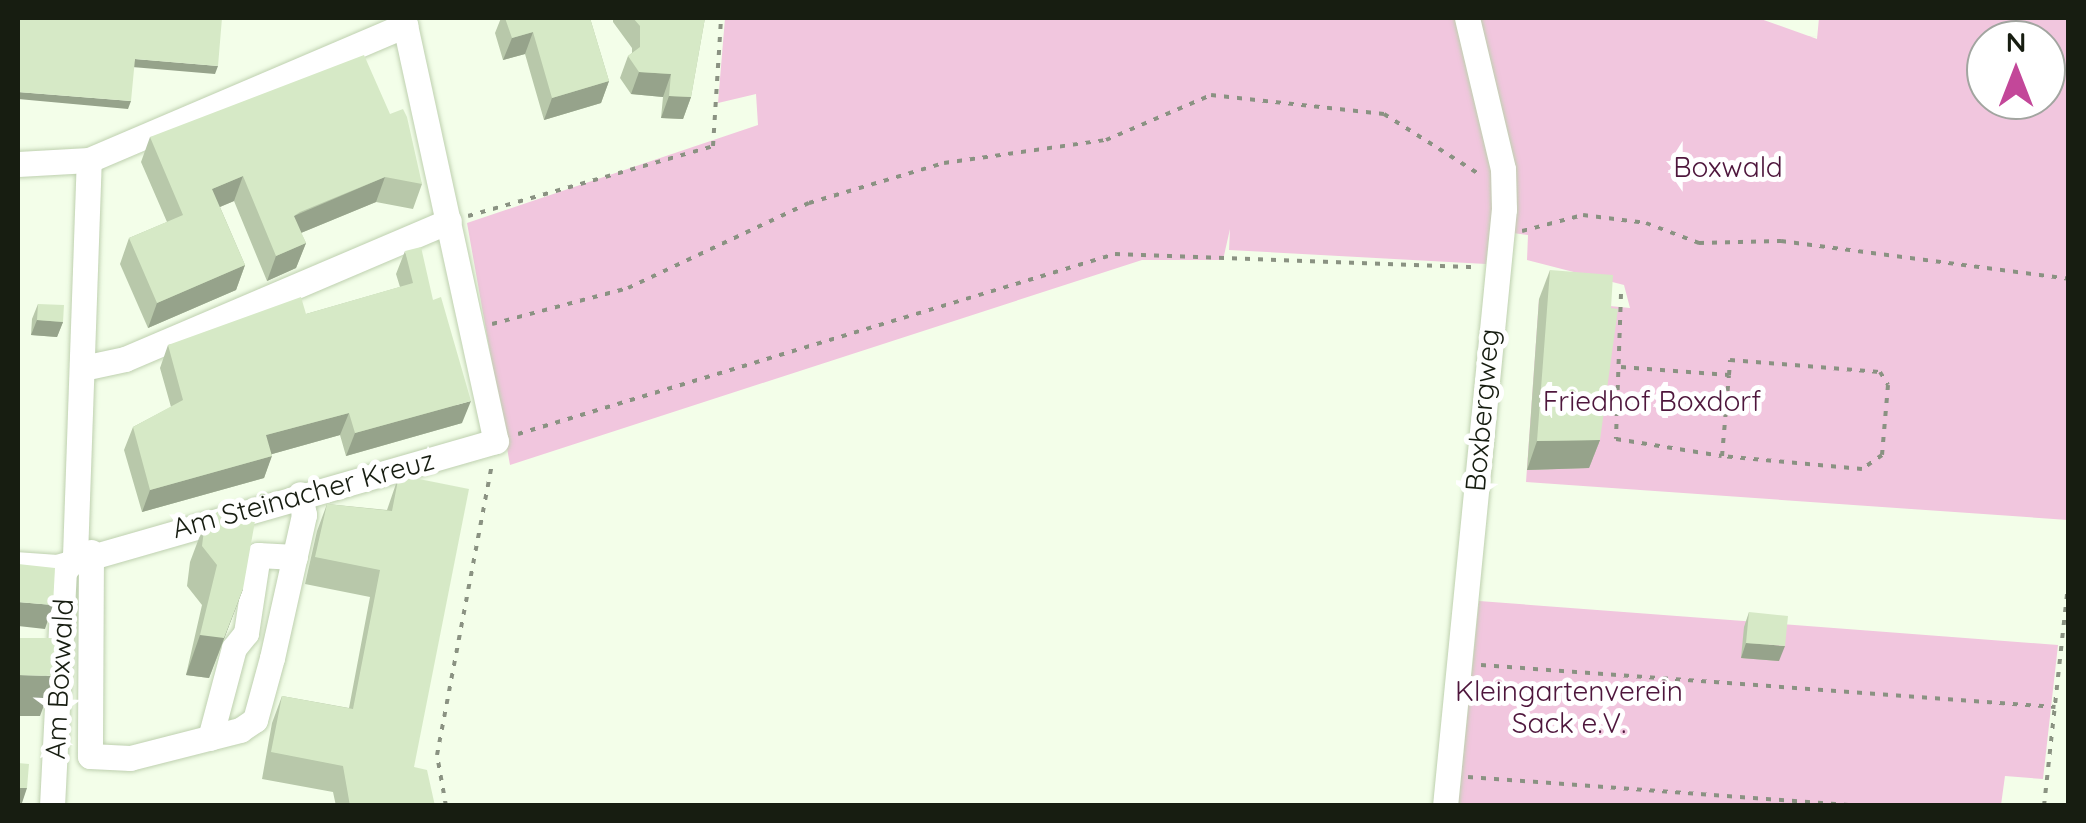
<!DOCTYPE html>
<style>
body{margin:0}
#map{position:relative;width:2086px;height:823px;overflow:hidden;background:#f3fee9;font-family:Quicksand,sans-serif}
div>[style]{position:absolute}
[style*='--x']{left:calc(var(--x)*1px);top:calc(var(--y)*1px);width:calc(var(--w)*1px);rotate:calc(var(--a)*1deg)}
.green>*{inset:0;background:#f1c6de}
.path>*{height:4px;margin-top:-2px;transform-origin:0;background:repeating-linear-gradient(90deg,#8a9282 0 5px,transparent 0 13px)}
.roads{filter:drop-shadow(0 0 2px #bed0af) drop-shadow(0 0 2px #bed0af)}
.minor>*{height:25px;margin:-12.5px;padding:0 12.5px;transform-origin:12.5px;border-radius:12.5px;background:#fff}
.wall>*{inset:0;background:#b8c8aa}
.shaded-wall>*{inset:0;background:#96a38b}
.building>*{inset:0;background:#d6e9c6}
span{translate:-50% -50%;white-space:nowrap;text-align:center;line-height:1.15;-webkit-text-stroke:10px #fff;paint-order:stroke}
.park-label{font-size:28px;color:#4e163c}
.street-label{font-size:28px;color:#171d11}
.frame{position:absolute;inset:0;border:20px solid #171d11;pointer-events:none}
.north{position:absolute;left:1966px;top:20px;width:100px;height:100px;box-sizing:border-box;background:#fff;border:2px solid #a2a5a0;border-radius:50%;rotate:0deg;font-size:28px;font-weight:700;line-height:40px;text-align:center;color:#171d11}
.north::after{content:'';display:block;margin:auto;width:35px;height:45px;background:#c34799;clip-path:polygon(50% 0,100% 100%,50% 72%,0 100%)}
</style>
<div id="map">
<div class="green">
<i style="clip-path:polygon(evenodd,725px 18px,1758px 18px,1817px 39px,1819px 18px,2068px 18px,2068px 520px,1526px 482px,1539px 299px,1630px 308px,1624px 285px,1527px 260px,1528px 235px,1490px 230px,1486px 264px,1229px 250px,1230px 229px,1223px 260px,1142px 260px,510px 465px,467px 223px,758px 125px,756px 94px,718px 103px,725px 18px,1986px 40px,2046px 40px,2046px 100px,1986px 100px,1986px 40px)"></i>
<i style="clip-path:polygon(1479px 601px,2058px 645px,2043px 779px,2005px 776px,2001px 805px,1458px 806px)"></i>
</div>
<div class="path">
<i style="--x:468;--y:216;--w:255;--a:-15.9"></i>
<i style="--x:713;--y:146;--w:128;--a:-86.4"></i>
<i style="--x:1522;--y:231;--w:63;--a:-14.7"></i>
<i style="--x:1583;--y:215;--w:64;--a:7.2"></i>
<i style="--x:1646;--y:223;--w:57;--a:20.7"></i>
<i style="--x:1699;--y:243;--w:82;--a:-1.4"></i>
<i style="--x:1781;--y:241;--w:290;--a:7.5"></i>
<i style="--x:1621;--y:294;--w:145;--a:92"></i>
<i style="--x:1616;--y:439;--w:107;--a:9.1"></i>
<i style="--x:492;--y:324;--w:141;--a:-14.8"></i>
<i style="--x:628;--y:288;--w:200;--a:-25.2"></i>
<i style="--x:809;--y:203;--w:141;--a:-16.5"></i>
<i style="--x:944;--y:163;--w:164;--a:-8.1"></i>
<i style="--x:1106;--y:140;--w:114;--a:-23.2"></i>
<i style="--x:1211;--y:95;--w:174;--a:6.3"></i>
<i style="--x:1384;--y:114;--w:116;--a:32.3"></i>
<i style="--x:1621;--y:367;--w:108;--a:4.2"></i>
<i style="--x:1729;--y:375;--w:15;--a:-86"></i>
<i style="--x:1730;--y:360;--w:150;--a:4.6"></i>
<i style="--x:1880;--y:372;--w:15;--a:58"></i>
<i style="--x:1888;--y:385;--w:70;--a:94.9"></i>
<i style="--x:1882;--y:455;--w:24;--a:145"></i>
<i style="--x:1862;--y:469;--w:141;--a:-174.7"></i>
<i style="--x:1722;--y:456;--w:81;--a:-85.1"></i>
<i style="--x:518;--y:434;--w:624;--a:-16.78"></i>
<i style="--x:1115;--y:254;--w:361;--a:2.1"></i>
<i style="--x:1481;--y:665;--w:576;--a:4.18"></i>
<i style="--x:1468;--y:777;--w:395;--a:4.2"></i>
<i style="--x:446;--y:806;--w:52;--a:-100"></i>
<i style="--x:437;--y:755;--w:297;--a:-79.3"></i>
<i style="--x:2044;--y:806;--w:221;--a:-83.8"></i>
</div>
<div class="roads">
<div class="minor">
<i style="--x:18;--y:164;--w:71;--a:-3.2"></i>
<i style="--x:89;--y:160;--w:344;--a:-23.1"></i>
<i style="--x:405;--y:25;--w:426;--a:77.7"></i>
<i style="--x:496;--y:441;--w:457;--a:164"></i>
<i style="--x:57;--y:567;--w:39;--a:-176"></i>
<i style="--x:83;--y:368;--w:43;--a:-12.1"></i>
<i style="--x:125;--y:359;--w:352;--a:-23.1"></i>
<i style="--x:91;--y:552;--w:204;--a:90.3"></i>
<i style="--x:90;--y:756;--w:40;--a:2.9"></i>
<i style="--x:130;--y:758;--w:114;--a:-14.3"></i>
<i style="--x:240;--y:730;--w:18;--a:-34"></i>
<i style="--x:255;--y:720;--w:64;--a:-74.7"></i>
<i style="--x:272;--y:658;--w:147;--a:-77.4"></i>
<i style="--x:304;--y:515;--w:21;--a:-101"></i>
<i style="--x:75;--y:556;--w:396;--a:-88"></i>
<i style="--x:210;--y:738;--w:93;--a:-75.1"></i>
<i style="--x:234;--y:648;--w:19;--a:-51"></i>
<i style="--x:246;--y:633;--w:79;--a:-81.3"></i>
<i style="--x:258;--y:555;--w:37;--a:3"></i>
<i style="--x:52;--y:806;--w:234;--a:-87.1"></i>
<i style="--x:64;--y:572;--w:19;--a:-55"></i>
<i style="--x:1445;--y:806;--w:600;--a:-84.36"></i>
<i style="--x:1504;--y:209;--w:40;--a:-91.4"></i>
<i style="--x:1503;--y:169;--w:155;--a:-103.4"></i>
</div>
</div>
<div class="wall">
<i style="clip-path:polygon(501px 18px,590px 18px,609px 81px,601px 103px,544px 120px,525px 54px,503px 60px,495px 33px)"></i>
<i style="clip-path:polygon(613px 18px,705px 18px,691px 97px,683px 119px,661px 118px,663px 97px,631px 94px,620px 78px,628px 56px,632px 53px,632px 48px,613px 22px)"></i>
<i style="clip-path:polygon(390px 114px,422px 184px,413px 209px,376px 202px,301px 233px,306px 243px,296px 268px,267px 281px,234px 201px,220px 207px,245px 265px,236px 290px,148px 328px,120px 264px,129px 238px,167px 222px,141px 162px,150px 137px)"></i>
<i style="clip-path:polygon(405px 251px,462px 423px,346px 456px,340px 435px,272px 454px,264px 478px,142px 512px,124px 450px,133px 427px,171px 407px,160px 368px,168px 345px,306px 314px,400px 287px,396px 274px)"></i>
<i style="clip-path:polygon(1550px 270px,1600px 440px,1589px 468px,1527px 470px,1539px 299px)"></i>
<i style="clip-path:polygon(38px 304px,63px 322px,57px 337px,31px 335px,32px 319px)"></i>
<i style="clip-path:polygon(399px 475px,414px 767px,435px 806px,336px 806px,333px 792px,262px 779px,272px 723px,282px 696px,349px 708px,370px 597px,305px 584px,317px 531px,327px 504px,387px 510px)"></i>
<i style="clip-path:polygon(205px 522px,243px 589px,209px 678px,186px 675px,202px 605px,187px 586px,190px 562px)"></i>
<i style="clip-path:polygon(1749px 612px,1779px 661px,1741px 658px,1744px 627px)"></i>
</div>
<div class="shaded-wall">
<i style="clip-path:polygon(533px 32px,525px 54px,503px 60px,512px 38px)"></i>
<i style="clip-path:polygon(135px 59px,218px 66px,215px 74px,132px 67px)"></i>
<i style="clip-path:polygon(639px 72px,671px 74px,663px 97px,631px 94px)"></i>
<i style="clip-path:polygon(609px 81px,601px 103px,544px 120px,552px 98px)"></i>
<i style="clip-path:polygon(18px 92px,131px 101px,128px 109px,18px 99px)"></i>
<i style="clip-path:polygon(669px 96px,691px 97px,683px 119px,661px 118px)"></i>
<i style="clip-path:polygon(243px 176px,234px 201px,203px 214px,212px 189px)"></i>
<i style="clip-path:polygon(385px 177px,376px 202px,291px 237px,294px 216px)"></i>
<i style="clip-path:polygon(306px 243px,296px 268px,267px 281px,276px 256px)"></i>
<i style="clip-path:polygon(245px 265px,236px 290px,148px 328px,157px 303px)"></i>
<i style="clip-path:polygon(37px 320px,63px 322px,57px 337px,31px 335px)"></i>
<i style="clip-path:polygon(471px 401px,462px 423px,346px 456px,355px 433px)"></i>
<i style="clip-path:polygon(349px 413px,340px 435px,258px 458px,266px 435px)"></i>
<i style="clip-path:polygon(1600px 440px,1589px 468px,1527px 470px,1537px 441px)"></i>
<i style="clip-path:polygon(272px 456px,264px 478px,142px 512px,150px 490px)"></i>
<i style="clip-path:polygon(243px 589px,209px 678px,186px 675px,200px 635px)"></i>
<i style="clip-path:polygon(18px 602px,53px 605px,45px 629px,18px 626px)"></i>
<i style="clip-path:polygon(1746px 643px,1785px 646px,1779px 661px,1741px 658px)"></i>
<i style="clip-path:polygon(18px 675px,55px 676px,40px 716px,18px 716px)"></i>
<i style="clip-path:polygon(18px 788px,27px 788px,22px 803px,18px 803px)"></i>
</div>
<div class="building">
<i style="clip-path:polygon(18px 18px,222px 18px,218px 66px,135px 59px,131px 101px,18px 92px)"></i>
<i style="clip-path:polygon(505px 18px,590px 18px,609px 81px,552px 98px,533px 32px,512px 38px)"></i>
<i style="clip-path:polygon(633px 18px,705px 18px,691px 97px,669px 96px,671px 74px,639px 72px,628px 56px,640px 47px,640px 26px)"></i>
<i style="clip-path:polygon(364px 55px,390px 114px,403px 109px,407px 117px,422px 184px,385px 177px,300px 212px,294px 216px,306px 243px,276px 256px,243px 176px,212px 189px,245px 265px,157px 303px,129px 238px,183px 215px,150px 137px)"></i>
<i style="clip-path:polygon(421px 247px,433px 300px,441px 297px,471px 401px,355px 433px,349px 413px,266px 435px,272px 456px,150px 490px,133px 427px,183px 400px,168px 345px,301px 297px,306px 314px,413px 283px,405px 251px)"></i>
<i style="clip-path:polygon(1550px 270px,1613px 275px,1611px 308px,1618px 309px,1600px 440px,1537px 441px)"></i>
<i style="clip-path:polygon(38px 304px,64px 305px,63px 322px,37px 320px)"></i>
<i style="clip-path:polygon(399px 475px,469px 489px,414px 767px,427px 770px,435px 806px,350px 806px,343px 766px,271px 752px,282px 696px,353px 709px,380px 570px,315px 557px,327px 504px,392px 511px)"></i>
<i style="clip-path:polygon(222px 508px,255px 521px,243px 589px,224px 638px,200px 635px,217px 565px,202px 546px,205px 522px)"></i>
<i style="clip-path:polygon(18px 564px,55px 568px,53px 605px,18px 602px)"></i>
<i style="clip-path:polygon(1749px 612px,1788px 616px,1785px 646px,1746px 643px)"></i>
<i style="clip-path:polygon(18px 638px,57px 638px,55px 676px,18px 675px)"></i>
<i style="clip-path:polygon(18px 763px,29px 764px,27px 788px,18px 788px)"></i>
</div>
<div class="park-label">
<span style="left:1728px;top:167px">Boxwald</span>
<span style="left:1652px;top:401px">Friedhof Boxdorf</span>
<span style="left:1569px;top:707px">Kleingartenverein<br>Sack e.V.</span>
</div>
<div class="street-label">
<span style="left:1482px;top:410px;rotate:-85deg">Boxbergweg</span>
<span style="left:303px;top:494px;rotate:-15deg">Am Steinacher Kreuz</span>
<span style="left:59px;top:679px;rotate:-87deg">Am Boxwald</span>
</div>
<div class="frame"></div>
<div class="north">N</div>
</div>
